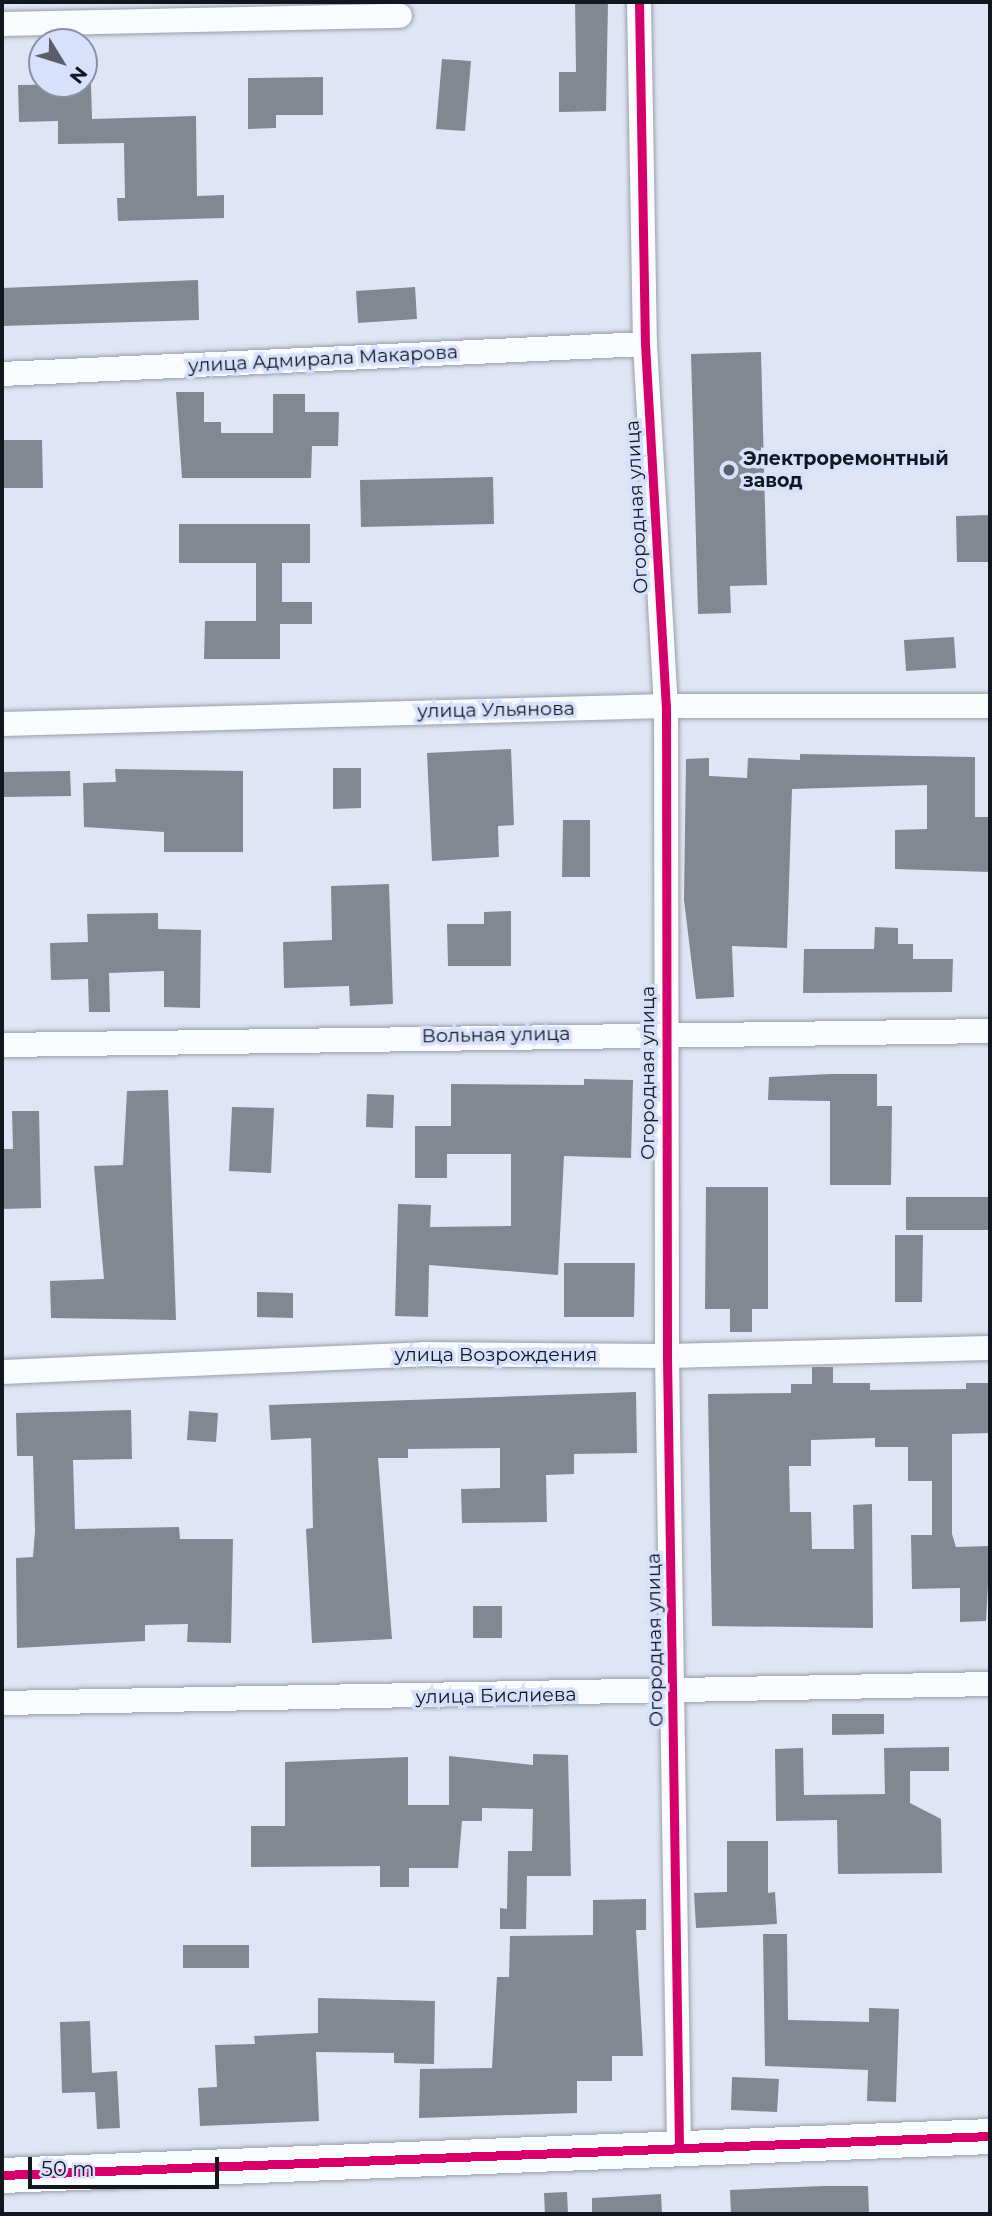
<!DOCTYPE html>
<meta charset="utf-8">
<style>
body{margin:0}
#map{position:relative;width:992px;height:2216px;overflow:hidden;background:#dfe5f4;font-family:Montserrat,sans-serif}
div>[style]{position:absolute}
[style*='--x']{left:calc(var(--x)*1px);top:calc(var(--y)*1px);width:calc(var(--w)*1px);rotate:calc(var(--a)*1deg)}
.building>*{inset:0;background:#838792}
.roads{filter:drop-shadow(0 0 2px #999da8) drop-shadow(0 0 2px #999da8)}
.street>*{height:24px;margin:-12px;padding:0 12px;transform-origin:12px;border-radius:12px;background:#fafbfd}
.secondary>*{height:35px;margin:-17.5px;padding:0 17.5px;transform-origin:17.5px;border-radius:17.5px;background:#fafbfd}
.cycleway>*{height:9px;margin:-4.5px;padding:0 4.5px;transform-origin:4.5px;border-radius:4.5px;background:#d6006c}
.dots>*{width:19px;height:19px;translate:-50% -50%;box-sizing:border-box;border:4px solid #d7e1fc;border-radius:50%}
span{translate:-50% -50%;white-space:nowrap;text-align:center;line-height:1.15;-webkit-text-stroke:7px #d7e1fc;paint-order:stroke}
.street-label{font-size:19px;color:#12161f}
.poi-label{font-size:19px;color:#12161f;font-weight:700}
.left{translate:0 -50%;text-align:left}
.frame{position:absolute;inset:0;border:4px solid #12161f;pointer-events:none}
.north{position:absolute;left:28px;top:28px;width:70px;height:70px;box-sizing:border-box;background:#d7e1fc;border:2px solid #8890a4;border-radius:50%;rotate:128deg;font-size:19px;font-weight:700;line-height:28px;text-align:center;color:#12161f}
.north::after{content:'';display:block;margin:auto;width:24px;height:32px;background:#5a5e6a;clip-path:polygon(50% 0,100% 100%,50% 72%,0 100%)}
.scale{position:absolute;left:28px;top:2157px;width:191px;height:32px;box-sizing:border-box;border:4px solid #12161f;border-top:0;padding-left:9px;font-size:21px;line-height:24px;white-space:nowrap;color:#12161f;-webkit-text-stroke:5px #d7e1fc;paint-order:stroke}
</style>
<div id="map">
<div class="building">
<i style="clip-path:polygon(575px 2px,608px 2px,606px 111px,559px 112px,559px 72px,576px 72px)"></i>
<i style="clip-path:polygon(442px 59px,471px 61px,465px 131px,436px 129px)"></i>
<i style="clip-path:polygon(323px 77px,323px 115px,276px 115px,276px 128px,248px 129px,248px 78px)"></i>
<i style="clip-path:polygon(91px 84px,92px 119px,196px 116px,197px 196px,224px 195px,224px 218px,118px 221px,117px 198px,125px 198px,124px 143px,58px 144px,58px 121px,19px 122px,18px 85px)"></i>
<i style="clip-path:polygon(198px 280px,199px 320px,2px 326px,2px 288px)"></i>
<i style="clip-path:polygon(415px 287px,417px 319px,358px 323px,356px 291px)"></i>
<i style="clip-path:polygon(761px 352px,767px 585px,730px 586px,731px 613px,698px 614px,691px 354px)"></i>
<i style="clip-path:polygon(176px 392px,204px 392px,204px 422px,221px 422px,221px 433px,273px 433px,273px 394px,305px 394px,305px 412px,339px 412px,338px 446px,312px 446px,311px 478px,182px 478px)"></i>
<i style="clip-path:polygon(2px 440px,42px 440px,43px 488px,2px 488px)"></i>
<i style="clip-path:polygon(493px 477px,494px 524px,361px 527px,360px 480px)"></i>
<i style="clip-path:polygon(990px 515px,990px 562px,957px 562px,956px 516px)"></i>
<i style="clip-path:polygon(179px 524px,310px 524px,310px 563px,282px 563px,282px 602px,312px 602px,312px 624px,280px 624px,280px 659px,204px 659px,205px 621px,256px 621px,256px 563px,179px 563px)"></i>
<i style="clip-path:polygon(954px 637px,956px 668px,906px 671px,904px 640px)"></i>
<i style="clip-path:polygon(511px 749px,514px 825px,498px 826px,499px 857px,432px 861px,427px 753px)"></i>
<i style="clip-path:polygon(800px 754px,975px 757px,975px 817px,990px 817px,990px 872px,895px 869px,895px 830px,927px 829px,927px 785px,792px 789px,787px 948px,732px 946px,734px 997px,696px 999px,684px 900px,686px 759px,709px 758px,709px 776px,747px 778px,748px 758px,800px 760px)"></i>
<i style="clip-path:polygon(333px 768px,361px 768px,361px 808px,333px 809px)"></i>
<i style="clip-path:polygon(115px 769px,243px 771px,243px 852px,164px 852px,164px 832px,84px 827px,83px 783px,116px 782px)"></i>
<i style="clip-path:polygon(70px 771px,71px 796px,2px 797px,2px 772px)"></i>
<i style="clip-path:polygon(563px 820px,590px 820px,590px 877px,562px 877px)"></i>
<i style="clip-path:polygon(389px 884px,393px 1004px,350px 1006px,349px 986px,284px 988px,283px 942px,332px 940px,331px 886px)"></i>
<i style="clip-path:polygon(511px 911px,511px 966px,448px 966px,447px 924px,484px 924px,484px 912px)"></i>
<i style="clip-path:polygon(158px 913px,158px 929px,201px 930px,200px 1008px,164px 1007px,164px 971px,109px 973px,110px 1012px,89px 1012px,88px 979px,51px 980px,50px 943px,88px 942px,87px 914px)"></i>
<i style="clip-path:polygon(875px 927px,898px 928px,898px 944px,913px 944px,913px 959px,953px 959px,952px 992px,803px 993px,804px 949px,874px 949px)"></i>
<i style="clip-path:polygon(830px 1074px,877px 1074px,877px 1106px,892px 1106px,891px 1185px,830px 1185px,830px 1101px,768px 1100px,769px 1077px)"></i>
<i style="clip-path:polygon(584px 1079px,633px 1080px,631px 1158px,564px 1156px,558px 1275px,429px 1265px,428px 1317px,395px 1316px,398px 1204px,431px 1205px,430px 1227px,511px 1226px,511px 1154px,447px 1154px,447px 1178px,415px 1178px,415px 1126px,451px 1126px,451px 1084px,584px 1085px)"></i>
<i style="clip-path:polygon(168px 1090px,176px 1320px,51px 1318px,50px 1281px,104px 1279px,94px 1166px,123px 1165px,127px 1091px)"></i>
<i style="clip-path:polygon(367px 1094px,394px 1095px,393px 1128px,366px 1127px)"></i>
<i style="clip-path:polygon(232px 1107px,274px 1108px,271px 1173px,229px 1171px)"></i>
<i style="clip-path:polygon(12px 1111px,39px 1111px,41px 1208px,2px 1209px,2px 1149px,13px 1149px)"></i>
<i style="clip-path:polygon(706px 1187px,768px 1187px,768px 1309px,752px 1309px,752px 1332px,730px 1332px,730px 1309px,705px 1309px)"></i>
<i style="clip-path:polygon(906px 1197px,990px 1197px,990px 1230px,906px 1230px)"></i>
<i style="clip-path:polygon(895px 1235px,923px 1235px,922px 1302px,895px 1302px)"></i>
<i style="clip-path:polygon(564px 1263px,635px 1263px,634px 1317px,564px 1317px)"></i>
<i style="clip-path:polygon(257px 1292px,293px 1293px,293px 1318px,257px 1317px)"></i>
<i style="clip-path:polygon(812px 1367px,833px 1367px,833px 1383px,870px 1383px,870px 1390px,966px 1389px,966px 1383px,990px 1383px,990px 1433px,952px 1434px,952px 1534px,956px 1547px,990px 1546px,986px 1621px,960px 1622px,960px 1588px,912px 1589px,911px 1535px,932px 1535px,932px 1481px,908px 1481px,908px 1447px,875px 1447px,875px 1438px,811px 1440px,811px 1466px,789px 1466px,790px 1512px,811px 1512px,812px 1549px,854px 1549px,853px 1505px,872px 1504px,873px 1628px,712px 1626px,708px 1394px,791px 1393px,791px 1384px,812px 1384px)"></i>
<i style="clip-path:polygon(636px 1392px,637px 1453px,574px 1454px,574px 1474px,546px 1475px,547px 1522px,462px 1523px,461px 1489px,500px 1488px,500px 1448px,408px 1449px,408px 1458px,378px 1458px,392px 1639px,312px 1643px,306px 1529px,313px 1528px,311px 1438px,271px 1440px,269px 1405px)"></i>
<i style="clip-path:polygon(131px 1410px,132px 1459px,73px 1460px,75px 1529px,179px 1527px,180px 1539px,233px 1539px,231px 1643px,187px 1642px,188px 1624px,145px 1625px,145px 1641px,17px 1648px,16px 1558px,33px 1557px,35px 1531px,33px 1456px,17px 1456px,16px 1413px)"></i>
<i style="clip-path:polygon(189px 1411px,218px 1413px,216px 1442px,187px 1440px)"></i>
<i style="clip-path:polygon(473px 1606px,502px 1606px,502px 1638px,473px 1638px)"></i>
<i style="clip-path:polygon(832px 1714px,884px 1714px,884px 1734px,832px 1735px)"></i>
<i style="clip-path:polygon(949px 1747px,949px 1771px,910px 1771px,910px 1803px,941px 1819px,942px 1873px,838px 1874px,837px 1820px,776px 1821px,775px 1749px,803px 1748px,804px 1795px,885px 1794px,884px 1748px)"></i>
<i style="clip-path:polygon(533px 1754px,568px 1755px,571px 1876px,527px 1876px,526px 1929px,500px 1929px,500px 1908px,507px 1909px,508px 1851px,532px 1851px,533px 1809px,482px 1808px,482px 1821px,462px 1821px,458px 1868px,409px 1868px,409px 1887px,380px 1887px,380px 1866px,251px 1867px,251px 1826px,285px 1826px,285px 1762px,408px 1757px,408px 1805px,449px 1805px,449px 1756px,533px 1765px)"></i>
<i style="clip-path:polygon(727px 1841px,768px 1841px,768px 1893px,775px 1892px,777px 1924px,696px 1928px,694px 1893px,727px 1892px)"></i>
<i style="clip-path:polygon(646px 1899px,646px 1930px,636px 1930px,643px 2056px,612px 2056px,612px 2081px,577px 2081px,577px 2113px,419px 2118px,420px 2069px,492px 2068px,497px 1977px,509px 1977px,510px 1936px,593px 1935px,593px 1900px)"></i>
<i style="clip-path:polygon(763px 1934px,787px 1934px,788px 2020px,869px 2022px,869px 2008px,899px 2009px,896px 2102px,867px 2101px,868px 2070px,765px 2066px)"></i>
<i style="clip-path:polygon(183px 1945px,249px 1945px,249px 1968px,183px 1968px)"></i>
<i style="clip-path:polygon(318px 1998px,435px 2001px,434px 2064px,394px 2063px,394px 2053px,316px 2052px,319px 2121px,200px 2126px,198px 2088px,217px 2087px,215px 2045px,255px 2044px,254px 2036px,318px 2033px)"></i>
<i style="clip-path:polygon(90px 2021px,92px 2073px,117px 2071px,120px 2128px,97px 2129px,95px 2092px,62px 2093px,60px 2022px)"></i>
<i style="clip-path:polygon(732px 2077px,779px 2079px,777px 2112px,731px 2110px)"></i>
<i style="clip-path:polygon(823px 2186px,868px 2186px,869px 2214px,731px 2214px,730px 2190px)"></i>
<i style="clip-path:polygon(567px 2192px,568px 2214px,545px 2214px,544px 2193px)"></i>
<i style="clip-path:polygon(661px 2194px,662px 2214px,592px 2214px,592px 2198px)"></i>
</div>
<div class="roads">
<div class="street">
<i style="--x:639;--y:2;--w:342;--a:89"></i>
<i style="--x:645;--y:344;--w:363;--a:86.7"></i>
<i style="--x:666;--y:706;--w:650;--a:89.91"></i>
<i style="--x:667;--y:1356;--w:788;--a:89.13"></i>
<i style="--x:2;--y:24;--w:398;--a:-1.2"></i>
<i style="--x:2;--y:374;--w:644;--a:-2.67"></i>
<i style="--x:2;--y:724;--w:664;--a:-1.55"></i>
<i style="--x:666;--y:706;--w:324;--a:0"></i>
<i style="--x:2;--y:1045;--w:988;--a:-0.81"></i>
<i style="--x:2;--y:1372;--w:422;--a:-2.4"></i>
<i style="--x:424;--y:1354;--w:243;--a:0.5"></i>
<i style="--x:667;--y:1356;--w:323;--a:-1.4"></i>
<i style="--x:2;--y:1703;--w:988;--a:-1.1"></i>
</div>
<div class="secondary">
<i style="--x:2;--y:2175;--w:989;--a:-2.26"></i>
</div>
</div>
<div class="cycleway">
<i style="--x:639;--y:2;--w:342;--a:89"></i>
<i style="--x:645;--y:344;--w:363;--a:86.7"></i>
<i style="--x:666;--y:706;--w:650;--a:89.91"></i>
<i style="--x:667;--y:1356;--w:788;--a:89.13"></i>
<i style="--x:2;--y:2175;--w:989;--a:-2.26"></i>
</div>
<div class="dots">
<i style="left:729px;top:470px;background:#5a5e6a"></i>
</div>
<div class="street-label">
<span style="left:323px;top:359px;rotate:-3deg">улица Адмирала Макарова</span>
<span style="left:637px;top:507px;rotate:-93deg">Огородная улица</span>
<span style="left:496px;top:710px;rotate:-1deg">улица Ульянова</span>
<span style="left:496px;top:1035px;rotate:-1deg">Вольная улица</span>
<span style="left:648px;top:1073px;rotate:-90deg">Огородная улица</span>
<span style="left:496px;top:1355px">улица Возрождения</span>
<span style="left:655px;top:1640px;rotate:-91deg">Огородная улица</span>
<span style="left:496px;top:1696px;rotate:-1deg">улица Бислиева</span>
</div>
<div class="poi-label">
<span class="left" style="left:743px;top:470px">Электроремонтный<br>завод</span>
</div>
<div class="frame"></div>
<div class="north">N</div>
<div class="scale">50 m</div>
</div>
